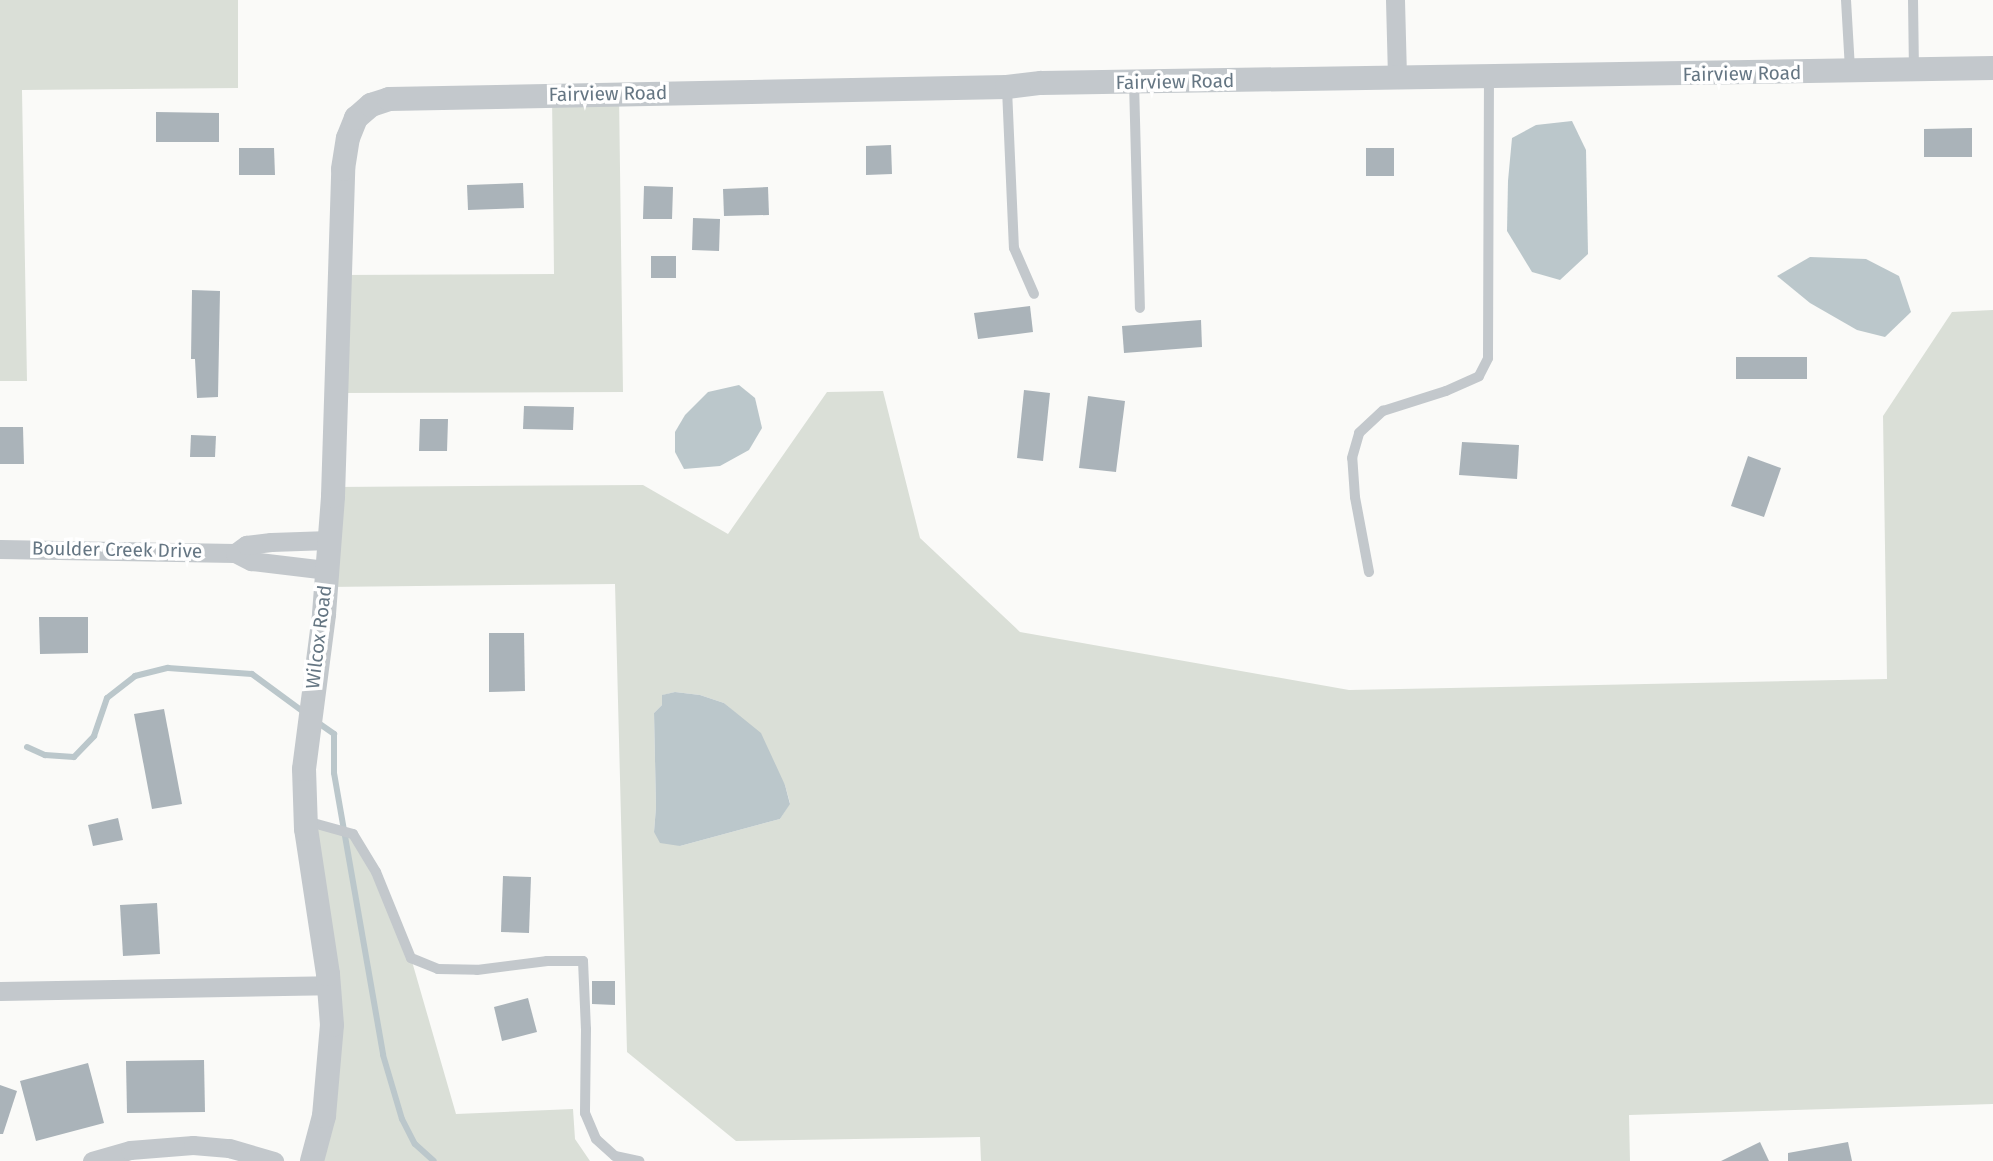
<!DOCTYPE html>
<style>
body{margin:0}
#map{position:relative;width:1993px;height:1161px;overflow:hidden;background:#fafaf8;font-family:"Fira Sans",sans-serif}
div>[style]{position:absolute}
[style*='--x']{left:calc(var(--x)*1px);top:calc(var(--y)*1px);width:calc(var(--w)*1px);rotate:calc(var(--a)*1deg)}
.green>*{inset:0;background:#dadfd7}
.water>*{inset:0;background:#bbc7cb}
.stream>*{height:6px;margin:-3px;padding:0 3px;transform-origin:3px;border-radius:3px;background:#bbc7cb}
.building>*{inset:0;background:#aab3b9}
.service>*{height:10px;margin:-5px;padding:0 5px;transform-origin:5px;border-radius:5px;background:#c3c8cc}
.minor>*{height:19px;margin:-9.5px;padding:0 9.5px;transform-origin:9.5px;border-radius:9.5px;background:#c3c8cc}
.tertiary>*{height:24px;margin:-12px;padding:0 12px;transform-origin:12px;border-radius:12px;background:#c3c8cc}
span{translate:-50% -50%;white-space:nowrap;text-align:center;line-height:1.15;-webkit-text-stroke:7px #fff;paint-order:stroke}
.street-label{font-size:19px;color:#657683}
</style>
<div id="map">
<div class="green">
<i style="clip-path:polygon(0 0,238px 0,238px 88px,22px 90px,27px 381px,0 381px)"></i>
<i style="clip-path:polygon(619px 94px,623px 392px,337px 393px,340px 275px,554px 274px,552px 95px)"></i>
<i style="clip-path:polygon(evenodd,1993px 310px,1993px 1104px,1629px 1115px,1630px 1161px,981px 1161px,980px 1137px,736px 1141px,627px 1052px,615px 584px,326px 587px,334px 487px,643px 485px,728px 534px,827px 392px,883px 391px,920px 538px,1020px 632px,1349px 690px,1887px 679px,1883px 416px,1952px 312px,1993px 310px,675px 692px,700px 695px,724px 703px,739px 716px,785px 785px,790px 803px,780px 819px,680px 846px,654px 832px,656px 807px,654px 713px,662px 705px,663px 695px,675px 692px)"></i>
<i style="clip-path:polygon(306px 821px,353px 834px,411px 958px,456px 1114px,573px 1109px,575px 1139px,590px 1161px,312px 1161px,330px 1066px)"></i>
</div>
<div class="water">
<i style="clip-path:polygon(1572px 121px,1586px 150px,1588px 254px,1560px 280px,1532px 272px,1507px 231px,1508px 181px,1512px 138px,1536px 125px)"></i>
<i style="clip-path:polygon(1810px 257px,1866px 259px,1899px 276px,1911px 312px,1885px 337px,1857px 330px,1810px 303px,1777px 276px)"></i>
<i style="clip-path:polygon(739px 385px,755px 398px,762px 428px,749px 450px,720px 466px,684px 469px,675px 452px,675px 432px,685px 415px,708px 392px)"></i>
<i style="clip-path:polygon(675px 692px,700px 695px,724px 703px,761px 733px,785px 785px,790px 804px,780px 819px,680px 846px,660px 843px,654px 832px,656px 807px,654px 713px,662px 705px,662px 695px)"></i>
</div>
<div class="stream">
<i style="--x:317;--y:722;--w:21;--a:35"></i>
<i style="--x:334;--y:734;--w:39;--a:90"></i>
<i style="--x:334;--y:773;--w:286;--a:80.1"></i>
<i style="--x:383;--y:1055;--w:67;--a:73.5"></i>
<i style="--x:402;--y:1119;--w:28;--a:63"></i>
<i style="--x:415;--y:1144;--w:25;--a:42"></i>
<i style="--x:27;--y:747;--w:20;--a:24"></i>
<i style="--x:45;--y:755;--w:29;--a:4"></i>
<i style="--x:74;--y:757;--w:29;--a:-46"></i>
<i style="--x:94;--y:736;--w:40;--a:-71.1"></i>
<i style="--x:107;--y:698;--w:36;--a:-38"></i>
<i style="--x:135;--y:676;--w:34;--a:-14"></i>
<i style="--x:168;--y:668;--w:84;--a:4.1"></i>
<i style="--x:252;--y:674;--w:66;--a:36.3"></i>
</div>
<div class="building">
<i style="clip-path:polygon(156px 112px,219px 113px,219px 142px,156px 142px)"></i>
<i style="clip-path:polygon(1972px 128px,1972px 157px,1924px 157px,1924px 129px)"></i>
<i style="clip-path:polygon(891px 145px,892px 174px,866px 175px,866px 146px)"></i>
<i style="clip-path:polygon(239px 148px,274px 148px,275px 175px,239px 175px)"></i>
<i style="clip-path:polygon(1366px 148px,1394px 148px,1394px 176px,1366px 176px)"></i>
<i style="clip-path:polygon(523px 183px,524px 208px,468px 210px,467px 185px)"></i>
<i style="clip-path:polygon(644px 186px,673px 187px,672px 219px,643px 219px)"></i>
<i style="clip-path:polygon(768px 187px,769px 215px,724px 216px,723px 189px)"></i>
<i style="clip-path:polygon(693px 218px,720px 219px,719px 251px,692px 250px)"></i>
<i style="clip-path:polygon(651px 256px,676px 256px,676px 278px,651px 278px)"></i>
<i style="clip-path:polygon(192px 290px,220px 291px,218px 397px,197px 398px,195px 359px,191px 359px)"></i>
<i style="clip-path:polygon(1030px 306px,1033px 332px,978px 339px,974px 313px)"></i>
<i style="clip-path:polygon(1201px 320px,1202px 347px,1124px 353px,1122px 326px)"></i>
<i style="clip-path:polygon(1736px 357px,1807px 357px,1807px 379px,1736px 379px)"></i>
<i style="clip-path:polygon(1024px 390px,1050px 393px,1043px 461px,1017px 458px)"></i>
<i style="clip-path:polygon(1088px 396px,1125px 401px,1116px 472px,1079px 468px)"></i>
<i style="clip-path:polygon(524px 406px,574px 407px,573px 430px,523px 429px)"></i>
<i style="clip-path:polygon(420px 419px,448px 419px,447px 451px,419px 451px)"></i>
<i style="clip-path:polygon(0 427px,23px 427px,24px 464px,0 464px)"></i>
<i style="clip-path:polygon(191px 435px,216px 436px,215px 457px,190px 457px)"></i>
<i style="clip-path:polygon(1462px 442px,1519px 445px,1517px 479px,1459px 475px)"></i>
<i style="clip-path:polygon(1748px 456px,1781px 468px,1764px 517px,1731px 506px)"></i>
<i style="clip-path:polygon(39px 617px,88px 617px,88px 653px,40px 654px)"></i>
<i style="clip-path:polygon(489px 633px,524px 633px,525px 691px,489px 692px)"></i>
<i style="clip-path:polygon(164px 709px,182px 804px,152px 809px,134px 714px)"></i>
<i style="clip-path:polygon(118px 818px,123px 840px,93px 846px,88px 825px)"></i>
<i style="clip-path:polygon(503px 876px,531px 877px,529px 933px,501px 932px)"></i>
<i style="clip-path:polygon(157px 903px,160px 954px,123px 956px,120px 905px)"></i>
<i style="clip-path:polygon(592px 981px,615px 981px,615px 1005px,592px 1004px)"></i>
<i style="clip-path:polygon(528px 998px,537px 1032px,502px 1041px,494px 1007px)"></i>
<i style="clip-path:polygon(204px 1060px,205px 1112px,127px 1113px,126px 1061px)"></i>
<i style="clip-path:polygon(88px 1063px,104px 1123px,36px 1141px,20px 1081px)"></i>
<i style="clip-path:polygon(0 1085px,17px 1091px,3px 1134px,0 1134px)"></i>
<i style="clip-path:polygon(1760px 1142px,1769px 1161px,1721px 1161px)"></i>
<i style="clip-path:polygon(1848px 1142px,1852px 1161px,1788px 1161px,1788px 1153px)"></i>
</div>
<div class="service">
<i style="--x:1846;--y:0;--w:69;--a:86.7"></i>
<i style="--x:1913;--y:0;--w:70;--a:89.2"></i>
<i style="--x:1134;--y:82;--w:226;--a:88.5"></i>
<i style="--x:1007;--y:89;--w:159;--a:87.5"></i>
<i style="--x:1014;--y:248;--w:50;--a:66.5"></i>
<i style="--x:1369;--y:572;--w:76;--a:-100.6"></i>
<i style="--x:1355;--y:497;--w:39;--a:-94"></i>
<i style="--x:1352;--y:458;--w:26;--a:-74"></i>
<i style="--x:1359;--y:433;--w:33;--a:-43"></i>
<i style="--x:1383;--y:411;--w:66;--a:-17.6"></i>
<i style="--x:1446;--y:391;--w:36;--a:-24"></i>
<i style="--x:1479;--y:376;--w:20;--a:-63"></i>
<i style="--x:1488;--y:358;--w:280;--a:-89.8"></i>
<i style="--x:306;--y:821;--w:49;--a:15.5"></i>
<i style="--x:353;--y:834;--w:44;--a:58.8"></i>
<i style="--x:376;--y:872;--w:93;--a:67.9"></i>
<i style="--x:411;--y:958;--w:29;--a:22"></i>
<i style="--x:438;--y:969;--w:39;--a:1"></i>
<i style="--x:477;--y:970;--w:71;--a:-7.3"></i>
<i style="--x:547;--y:961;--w:36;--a:0"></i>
<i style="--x:583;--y:961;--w:68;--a:87.5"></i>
<i style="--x:586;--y:1029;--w:84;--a:90.7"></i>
<i style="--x:585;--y:1113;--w:28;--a:67"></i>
<i style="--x:596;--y:1139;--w:25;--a:42"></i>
<i style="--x:615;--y:1156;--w:25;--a:12"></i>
</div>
<div class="minor">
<i style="--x:1395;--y:0;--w:79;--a:88.5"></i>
<i style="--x:0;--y:549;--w:235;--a:1"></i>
<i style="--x:235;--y:553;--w:18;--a:27"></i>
<i style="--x:251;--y:561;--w:77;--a:6.8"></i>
<i style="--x:235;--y:553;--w:14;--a:-36"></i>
<i style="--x:246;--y:545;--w:25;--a:-7"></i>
<i style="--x:271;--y:542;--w:58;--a:-2"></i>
<i style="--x:0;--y:991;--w:328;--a:-1"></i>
<i style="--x:92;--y:1161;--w:40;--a:-16"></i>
<i style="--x:130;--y:1150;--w:63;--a:-4.5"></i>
<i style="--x:193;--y:1145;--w:36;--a:5"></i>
<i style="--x:229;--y:1148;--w:47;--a:16.1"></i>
</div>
<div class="tertiary">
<i style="--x:312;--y:1161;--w:47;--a:-75.1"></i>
<i style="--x:324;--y:1116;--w:91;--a:-85"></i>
<i style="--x:332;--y:1025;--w:51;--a:-94.5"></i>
<i style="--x:328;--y:974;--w:147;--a:-98.6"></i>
<i style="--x:306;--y:829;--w:60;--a:-91.9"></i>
<i style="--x:304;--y:769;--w:156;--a:-82.6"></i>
<i style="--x:324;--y:614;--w:118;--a:-85.6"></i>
<i style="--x:333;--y:496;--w:327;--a:-88.2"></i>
<i style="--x:343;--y:169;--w:31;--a:-81"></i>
<i style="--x:348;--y:138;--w:22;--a:-68"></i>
<i style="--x:356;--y:118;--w:20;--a:-41"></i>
<i style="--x:371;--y:105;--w:19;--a:-18"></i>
<i style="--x:389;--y:99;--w:618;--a:-1.11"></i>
<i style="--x:1007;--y:87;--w:34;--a:-7"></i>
<i style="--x:1041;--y:83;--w:952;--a:-0.9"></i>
</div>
<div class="street-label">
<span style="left:1742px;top:74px;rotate:-1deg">Fairview Road</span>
<span style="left:1175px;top:82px;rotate:-1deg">Fairview Road</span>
<span style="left:608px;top:94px;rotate:-1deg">Fairview Road</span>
<span style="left:117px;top:550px;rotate:1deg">Boulder Creek Drive</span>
<span style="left:319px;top:637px;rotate:-83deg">Wilcox Road</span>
</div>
</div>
